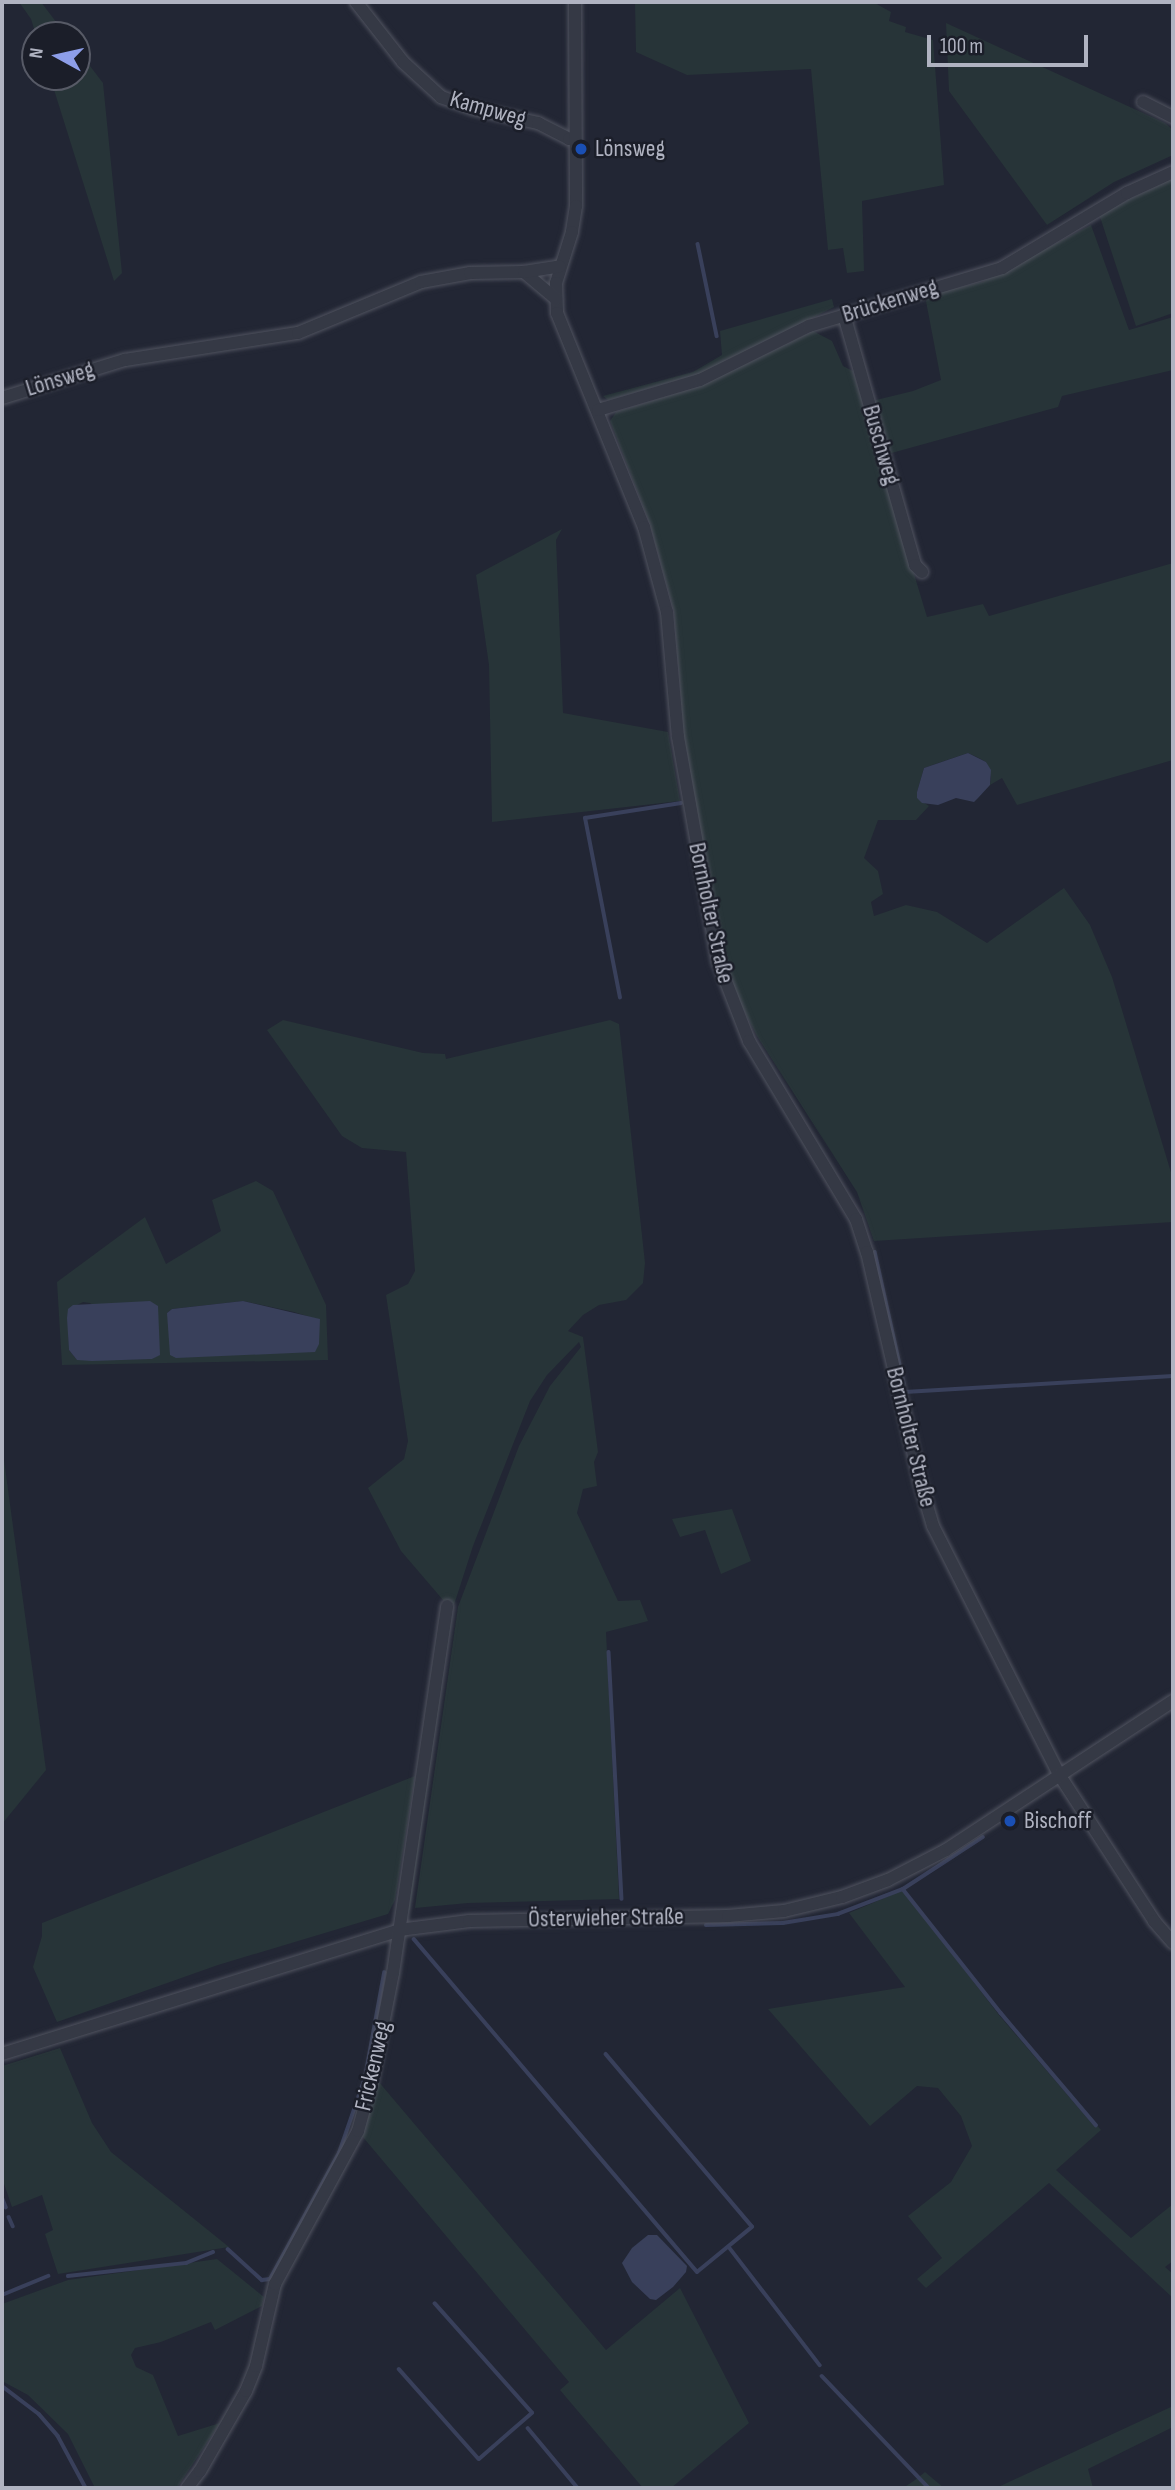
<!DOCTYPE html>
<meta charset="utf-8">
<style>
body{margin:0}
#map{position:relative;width:1175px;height:2490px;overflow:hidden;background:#222634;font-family:"Sofia Sans Condensed",sans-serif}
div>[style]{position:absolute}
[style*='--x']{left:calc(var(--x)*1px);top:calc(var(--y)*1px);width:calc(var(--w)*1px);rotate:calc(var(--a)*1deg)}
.green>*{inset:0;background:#273438}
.water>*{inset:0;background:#39405b}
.stream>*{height:3.5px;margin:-1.75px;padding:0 1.75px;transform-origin:1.75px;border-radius:1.75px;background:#39405b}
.roads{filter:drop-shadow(0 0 2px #50535f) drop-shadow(0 0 2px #50535f)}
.minor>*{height:12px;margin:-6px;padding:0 6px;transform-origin:6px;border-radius:6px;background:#353945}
.dots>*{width:19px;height:19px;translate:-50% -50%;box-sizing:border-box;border:4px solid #1b1e29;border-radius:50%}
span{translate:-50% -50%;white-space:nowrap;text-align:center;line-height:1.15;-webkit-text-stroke:5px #1b1e29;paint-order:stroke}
.street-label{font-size:24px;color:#b0b3c1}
.poi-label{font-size:24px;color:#b0b3c1}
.left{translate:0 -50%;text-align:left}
.frame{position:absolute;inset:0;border:4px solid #b0b3c1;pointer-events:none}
.north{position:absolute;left:21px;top:21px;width:70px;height:70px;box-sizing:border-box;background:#1b1e29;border:2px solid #575a66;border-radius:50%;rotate:278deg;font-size:19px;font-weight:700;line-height:28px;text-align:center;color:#b0b3c1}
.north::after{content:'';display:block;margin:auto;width:24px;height:32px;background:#8d9ee9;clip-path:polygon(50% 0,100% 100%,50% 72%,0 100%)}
.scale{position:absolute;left:927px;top:35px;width:161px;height:32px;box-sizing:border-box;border:4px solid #b0b3c1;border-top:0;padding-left:9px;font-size:21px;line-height:24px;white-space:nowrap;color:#b0b3c1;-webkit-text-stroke:5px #1b1e29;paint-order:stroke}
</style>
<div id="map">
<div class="green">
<i style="clip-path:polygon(19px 2px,41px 2px,66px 35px,36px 35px,31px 19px)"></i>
<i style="clip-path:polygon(635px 2px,873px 2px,891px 12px,889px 21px,906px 27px,905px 32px,933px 40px,944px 185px,862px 201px,864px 271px,847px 273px,843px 248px,828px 250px,811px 69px,687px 75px,636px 52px)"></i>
<i style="clip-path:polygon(946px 23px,1165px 123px,1173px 130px,1173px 155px,1114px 182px,1047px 225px,949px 91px)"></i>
<i style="clip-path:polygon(77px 49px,103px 83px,122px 273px,114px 281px,50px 77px,77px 77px)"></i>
<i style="clip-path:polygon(1173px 178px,1173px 313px,1136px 326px,1099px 214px)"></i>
<i style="clip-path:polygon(1091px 225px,1129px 330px,1173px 317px,1173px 370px,1062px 396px,1058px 407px,888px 454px,872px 401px,913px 391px,941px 380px,925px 296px,982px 282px)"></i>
<i style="clip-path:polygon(832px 299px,834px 307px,709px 371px,608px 400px,603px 396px,693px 372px,722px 355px,720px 331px)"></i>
<i style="clip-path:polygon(813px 331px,832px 341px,843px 366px,853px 371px,927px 617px,983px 604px,989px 616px,1173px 563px,1173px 760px,1017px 805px,1002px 778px,990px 785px,991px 777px,986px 762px,977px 757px,968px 753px,938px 763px,924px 768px,917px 792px,917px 798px,929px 806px,916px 820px,878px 820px,864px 858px,878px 871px,883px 894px,871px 902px,874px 916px,906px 905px,937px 912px,987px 943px,1064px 888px,1090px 925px,1112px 977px,1173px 1179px,1173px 1222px,874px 1241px,857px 1192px,757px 1036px,736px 995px,721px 950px,684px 737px,674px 611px,650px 524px,610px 421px,616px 412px,703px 385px)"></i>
<i style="clip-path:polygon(562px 529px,556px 540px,563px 713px,668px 732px,680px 801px,492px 822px,489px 665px,476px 575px)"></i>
<i style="clip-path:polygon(283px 1020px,423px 1053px,445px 1054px,446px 1059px,610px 1020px,619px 1024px,645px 1263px,643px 1283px,626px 1300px,599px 1305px,583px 1315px,568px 1331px,583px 1337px,598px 1452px,594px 1462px,597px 1486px,583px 1489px,577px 1513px,618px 1601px,640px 1600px,648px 1621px,606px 1632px,619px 1899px,468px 1903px,415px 1908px,458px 1607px,519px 1446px,550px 1386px,581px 1347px,579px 1342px,547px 1375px,530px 1401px,473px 1546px,453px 1608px,410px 1910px,405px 1911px,449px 1607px,401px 1551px,368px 1488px,404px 1459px,408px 1441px,386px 1295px,408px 1284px,415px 1271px,406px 1152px,362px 1148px,342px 1136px,267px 1030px)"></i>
<i style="clip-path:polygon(evenodd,256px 1181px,273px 1191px,326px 1305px,328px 1360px,62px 1365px,57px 1282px,145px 1217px,166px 1264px,221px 1231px,212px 1200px,256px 1181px,243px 1301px,294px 1312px,320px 1320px,167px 1313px,172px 1309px,243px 1301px,256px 1181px,83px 1302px,90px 1303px,160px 1354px,152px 1359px,77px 1360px,69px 1350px,68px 1318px,69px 1309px,83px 1302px)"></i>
<i style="clip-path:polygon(2px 1445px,46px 1770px,2px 1824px)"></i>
<i style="clip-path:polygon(732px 1509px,751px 1561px,721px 1574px,705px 1530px,680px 1537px,672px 1519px)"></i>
<i style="clip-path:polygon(415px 1776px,395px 1900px,388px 1914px,218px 1965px,57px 2022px,33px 1967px,42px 1936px,42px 1923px)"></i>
<i style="clip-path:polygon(903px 1890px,999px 2015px,1094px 2126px,1096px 2124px,1101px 2130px,1056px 2170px,1131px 2238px,1173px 2204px,1173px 2261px,1165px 2267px,1173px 2274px,1173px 2298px,1049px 2183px,926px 2288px,917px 2279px,942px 2258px,908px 2216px,951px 2182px,972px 2146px,961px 2116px,938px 2088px,917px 2086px,870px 2126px,768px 2009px,905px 1987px,849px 1913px)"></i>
<i style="clip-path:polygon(60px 2048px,92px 2123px,111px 2152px,229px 2247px,58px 2274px,45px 2234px,53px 2230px,42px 2195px,12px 2207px,2px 2178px,2px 2066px)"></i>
<i style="clip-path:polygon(378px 2081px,606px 2350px,680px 2288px,749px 2423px,671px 2488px,643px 2488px,560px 2390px,569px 2382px,362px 2136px)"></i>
<i style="clip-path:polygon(217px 2259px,264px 2297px,262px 2306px,215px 2330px,211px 2322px,161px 2342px,135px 2348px,131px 2355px,136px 2367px,153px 2375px,178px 2436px,220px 2423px,177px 2488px,95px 2488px,68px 2434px,28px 2395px,2px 2381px,2px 2304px,68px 2280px)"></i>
<i style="clip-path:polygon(1173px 2406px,1173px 2427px,1088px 2469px,1093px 2488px,996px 2488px)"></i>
<i style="clip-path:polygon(925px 2472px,944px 2488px,903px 2488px,915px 2480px)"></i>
</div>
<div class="water">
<i style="clip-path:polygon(968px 753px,986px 762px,991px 770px,990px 785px,978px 798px,974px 802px,956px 798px,938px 805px,922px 803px,917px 798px,917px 792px,924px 768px)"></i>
<i style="clip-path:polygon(150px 1301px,158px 1306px,160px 1355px,152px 1359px,92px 1361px,77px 1360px,69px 1350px,67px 1318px,68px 1309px,73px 1305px)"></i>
<i style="clip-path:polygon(243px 1301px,320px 1319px,319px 1344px,315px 1352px,176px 1358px,170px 1355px,167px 1313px,172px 1309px)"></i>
<i style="clip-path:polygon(648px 2235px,657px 2235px,687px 2266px,686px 2272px,673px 2287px,656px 2300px,650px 2299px,632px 2282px,622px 2263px,632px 2248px)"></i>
</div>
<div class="stream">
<i style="--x:698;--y:244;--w:94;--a:78.3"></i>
<i style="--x:620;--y:998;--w:183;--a:-101"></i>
<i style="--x:585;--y:818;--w:97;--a:-8.9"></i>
<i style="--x:875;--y:1252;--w:134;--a:77.5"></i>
<i style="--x:905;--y:1392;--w:268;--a:-3.4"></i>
<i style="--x:609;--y:1652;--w:247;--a:87"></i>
<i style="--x:903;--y:1889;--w:158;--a:51.7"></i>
<i style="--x:1001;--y:2013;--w:147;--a:49.7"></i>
<i style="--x:706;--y:1925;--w:77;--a:-1.5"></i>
<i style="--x:783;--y:1923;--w:56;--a:-9.3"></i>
<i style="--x:838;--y:1914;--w:70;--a:-21"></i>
<i style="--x:903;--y:1889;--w:95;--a:-33"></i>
<i style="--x:414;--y:1939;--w:437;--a:49.6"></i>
<i style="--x:697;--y:2272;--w:71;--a:-39.3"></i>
<i style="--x:752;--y:2227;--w:226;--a:-130.3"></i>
<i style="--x:2;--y:2197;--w:11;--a:68"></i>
<i style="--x:9;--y:2217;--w:10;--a:66"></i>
<i style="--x:729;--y:2247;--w:149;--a:52.4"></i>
<i style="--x:228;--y:2249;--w:46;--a:42.4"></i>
<i style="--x:262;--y:2280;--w:8;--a:-7"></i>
<i style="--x:270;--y:2279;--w:144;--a:-61.3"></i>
<i style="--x:339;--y:2153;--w:79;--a:-70.9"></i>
<i style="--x:365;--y:2078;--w:107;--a:-79.7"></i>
<i style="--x:68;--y:2276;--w:119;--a:-6.3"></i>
<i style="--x:186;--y:2263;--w:29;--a:-22"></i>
<i style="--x:2;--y:2295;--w:50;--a:-22.4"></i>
<i style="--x:399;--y:2369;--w:120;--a:48.4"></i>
<i style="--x:479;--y:2459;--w:70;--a:-41"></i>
<i style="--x:532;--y:2413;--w:146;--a:-131.7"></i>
<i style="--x:822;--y:2376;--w:155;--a:46.3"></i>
<i style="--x:2;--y:2386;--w:46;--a:37.1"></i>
<i style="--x:39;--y:2414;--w:29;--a:49"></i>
<i style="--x:58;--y:2436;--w:59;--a:61.7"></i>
<i style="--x:528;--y:2428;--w:78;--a:50.2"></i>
</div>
<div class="roads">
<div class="minor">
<i style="--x:356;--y:2;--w:76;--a:51.9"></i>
<i style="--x:403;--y:62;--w:52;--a:42.6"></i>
<i style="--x:441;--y:97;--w:35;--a:20"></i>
<i style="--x:474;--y:109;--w:66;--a:12.3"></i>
<i style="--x:538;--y:123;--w:35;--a:27"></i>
<i style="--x:569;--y:139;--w:6;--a:0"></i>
<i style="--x:575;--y:2;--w:204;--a:89.7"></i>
<i style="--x:576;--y:206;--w:26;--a:99"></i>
<i style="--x:572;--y:232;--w:53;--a:107.4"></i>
<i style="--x:556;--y:283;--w:30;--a:88"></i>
<i style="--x:557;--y:313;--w:231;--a:67.9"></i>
<i style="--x:644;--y:527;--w:88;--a:74.9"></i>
<i style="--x:667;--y:612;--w:125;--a:85"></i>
<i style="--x:678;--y:737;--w:228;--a:79.9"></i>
<i style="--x:718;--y:961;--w:86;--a:68.8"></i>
<i style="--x:749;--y:1041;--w:208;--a:59"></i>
<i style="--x:856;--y:1219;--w:35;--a:72"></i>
<i style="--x:867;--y:1252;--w:236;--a:77"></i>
<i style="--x:920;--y:1482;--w:46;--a:73.5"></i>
<i style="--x:933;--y:1526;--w:280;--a:63.1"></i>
<i style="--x:1060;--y:1776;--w:173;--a:57"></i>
<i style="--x:1154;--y:1921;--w:29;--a:49"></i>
<i style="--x:1143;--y:102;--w:34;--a:27"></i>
<i style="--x:524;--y:272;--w:42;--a:40.2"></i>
<i style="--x:844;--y:315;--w:260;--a:74.1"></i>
<i style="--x:915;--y:565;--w:10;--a:45"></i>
<i style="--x:2;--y:398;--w:129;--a:-17.2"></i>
<i style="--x:125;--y:360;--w:175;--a:-8.9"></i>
<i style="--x:298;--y:333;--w:133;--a:-22.5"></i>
<i style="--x:421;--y:282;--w:50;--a:-10.4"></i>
<i style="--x:470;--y:273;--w:54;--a:-1.1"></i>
<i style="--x:524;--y:272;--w:36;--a:-9"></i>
<i style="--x:598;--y:410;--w:106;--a:-16.4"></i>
<i style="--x:700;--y:380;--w:122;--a:-26.4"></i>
<i style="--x:809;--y:326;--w:202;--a:-16.7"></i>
<i style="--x:1002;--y:268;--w:146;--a:-31"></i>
<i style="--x:1127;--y:193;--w:51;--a:-24.5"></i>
<i style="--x:2;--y:2054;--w:416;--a:-17.3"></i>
<i style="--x:399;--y:1930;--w:71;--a:-7.3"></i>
<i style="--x:469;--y:1921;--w:259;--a:-1.1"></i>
<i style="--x:728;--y:1916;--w:56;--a:-5.1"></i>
<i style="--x:784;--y:1911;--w:60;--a:-13.6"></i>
<i style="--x:842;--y:1897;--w:49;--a:-20.3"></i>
<i style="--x:888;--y:1880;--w:65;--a:-27.3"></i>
<i style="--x:946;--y:1850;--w:272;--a:-33.3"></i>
<i style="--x:187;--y:2488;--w:21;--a:-53"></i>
<i style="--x:200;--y:2471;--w:92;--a:-60.1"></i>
<i style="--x:246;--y:2391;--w:27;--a:-68"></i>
<i style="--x:256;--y:2366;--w:84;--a:-77"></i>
<i style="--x:275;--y:2284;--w:174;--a:-61.5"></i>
<i style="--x:358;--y:2131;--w:53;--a:-74.6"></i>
<i style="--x:372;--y:2080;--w:109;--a:-78.9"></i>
<i style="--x:393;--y:1973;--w:371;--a:-81.6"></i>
</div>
</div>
<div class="dots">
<i style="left:581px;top:149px;background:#1a4fb4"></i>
<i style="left:1010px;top:1821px;background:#1a4fb4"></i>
</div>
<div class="street-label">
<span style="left:488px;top:109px;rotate:16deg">Kampweg</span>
<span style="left:890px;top:301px;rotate:-17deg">Brückenweg</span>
<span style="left:60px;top:379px;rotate:-17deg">Lönsweg</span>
<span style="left:881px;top:445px;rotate:74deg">Buschweg</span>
<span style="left:711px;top:913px;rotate:78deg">Bornholter Straße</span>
<span style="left:911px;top:1437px;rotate:76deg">Bornholter Straße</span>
<span style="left:606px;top:1918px;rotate:-1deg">Österwieher Straße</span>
<span style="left:373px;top:2066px;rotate:-77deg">Frickenweg</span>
</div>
<div class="poi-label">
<span class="left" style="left:595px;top:149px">Lönsweg</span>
<span class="left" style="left:1024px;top:1821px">Bischoff</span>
</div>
<div class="frame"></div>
<div class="north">N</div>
<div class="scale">100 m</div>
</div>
